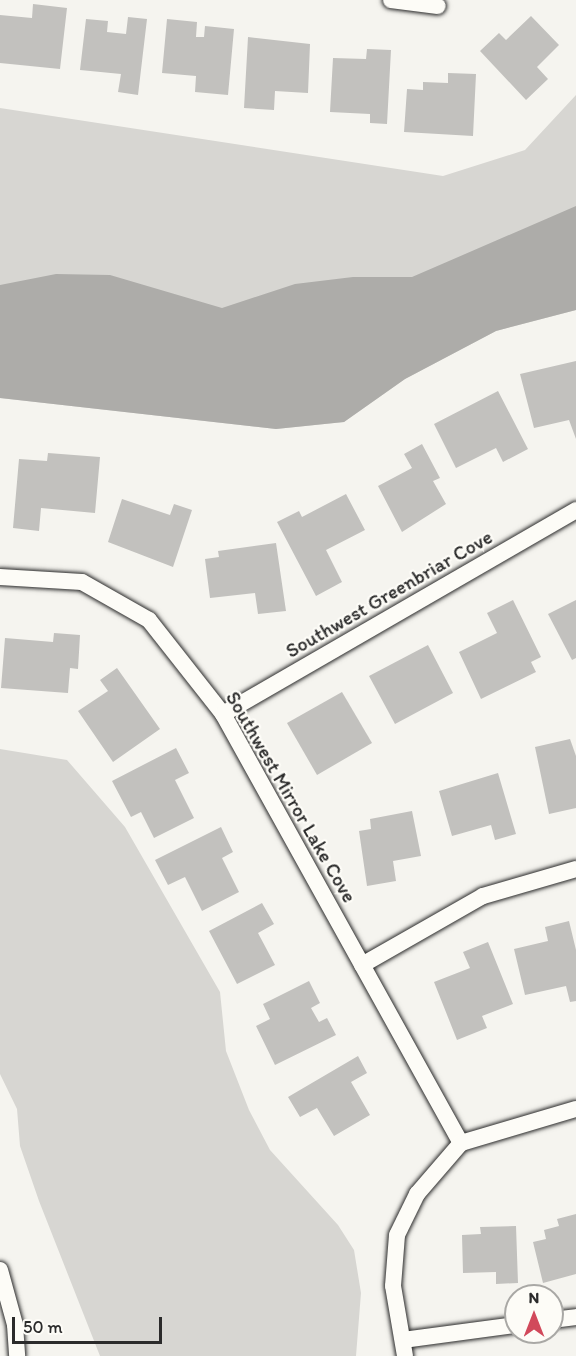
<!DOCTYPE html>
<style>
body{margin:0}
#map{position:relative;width:576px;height:1356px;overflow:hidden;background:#f5f4ef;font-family:Itim,sans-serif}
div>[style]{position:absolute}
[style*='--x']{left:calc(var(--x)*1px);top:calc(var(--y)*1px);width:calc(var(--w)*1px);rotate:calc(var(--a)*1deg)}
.green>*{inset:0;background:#d7d6d2}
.water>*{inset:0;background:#adaca9}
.building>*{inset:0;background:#c2c1be}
.roads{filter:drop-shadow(0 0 2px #2b2b2b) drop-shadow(0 0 2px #2b2b2b)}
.street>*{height:16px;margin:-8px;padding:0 8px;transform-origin:8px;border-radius:8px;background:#fdfcf7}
span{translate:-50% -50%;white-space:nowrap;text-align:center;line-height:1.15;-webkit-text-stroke:4.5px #fdfcf7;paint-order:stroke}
.street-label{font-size:20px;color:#2b2b2b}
.north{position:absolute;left:504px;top:1284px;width:60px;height:60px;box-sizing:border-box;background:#fdfcf7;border:2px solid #a9a8a5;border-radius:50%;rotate:0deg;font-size:16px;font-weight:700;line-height:24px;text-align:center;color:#2b2b2b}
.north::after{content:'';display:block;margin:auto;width:21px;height:27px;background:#d1495b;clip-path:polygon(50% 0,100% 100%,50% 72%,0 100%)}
.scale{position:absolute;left:12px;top:1317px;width:150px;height:27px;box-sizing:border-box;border:3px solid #2b2b2b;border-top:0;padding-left:8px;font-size:18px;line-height:21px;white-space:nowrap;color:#2b2b2b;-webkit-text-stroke:4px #fdfcf7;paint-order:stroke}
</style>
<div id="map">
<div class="green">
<i style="clip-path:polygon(576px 95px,576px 310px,496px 331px,405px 379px,344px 422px,276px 429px,0 398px,0 108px,443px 176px,525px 150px)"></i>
<i style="clip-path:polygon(0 749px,67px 760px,125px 827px,220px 992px,226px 1051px,249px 1110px,270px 1150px,338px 1225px,354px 1250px,361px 1293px,356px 1356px,100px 1356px,39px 1201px,20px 1146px,17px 1109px,0 1074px)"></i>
</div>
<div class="water">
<i style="clip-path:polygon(576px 206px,576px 310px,496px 331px,405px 379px,344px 422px,276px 429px,0 398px,0 285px,56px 274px,110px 275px,222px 308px,295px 284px,353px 277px,412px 277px)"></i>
</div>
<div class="building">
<i style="clip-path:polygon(33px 4px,67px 8px,60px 69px,0 63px,0 15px,32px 18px)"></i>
<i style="clip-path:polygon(531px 16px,559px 45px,537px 67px,548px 79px,526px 100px,480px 51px,499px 33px,506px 40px)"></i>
<i style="clip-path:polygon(128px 17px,147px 19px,138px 95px,118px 92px,121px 74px,80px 70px,86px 19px,108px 21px,107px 32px,126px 34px)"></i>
<i style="clip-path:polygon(167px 19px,197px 22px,196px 37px,204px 37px,205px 26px,234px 29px,228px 95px,195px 92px,196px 76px,162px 73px)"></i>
<i style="clip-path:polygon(248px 37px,310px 44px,308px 93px,275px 91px,274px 110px,244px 108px)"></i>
<i style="clip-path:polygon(367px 49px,391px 50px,387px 124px,370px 123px,370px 114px,330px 112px,333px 58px,366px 59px)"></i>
<i style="clip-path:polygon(448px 73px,476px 74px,473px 136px,404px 132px,407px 89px,423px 90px,423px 82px,448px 83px)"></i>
<i style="clip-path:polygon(576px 361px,576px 439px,569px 420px,534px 428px,520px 374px)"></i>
<i style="clip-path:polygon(498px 391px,528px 449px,503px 462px,496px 448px,456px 468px,434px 424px)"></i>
<i style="clip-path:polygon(422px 444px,440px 478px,433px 481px,446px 504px,402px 532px,378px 486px,412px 468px,404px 454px)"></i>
<i style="clip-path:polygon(48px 453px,100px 457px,95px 513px,41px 508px,39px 531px,13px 528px,19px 459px,47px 461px)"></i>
<i style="clip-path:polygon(346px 494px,365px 530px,326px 550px,342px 582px,316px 596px,277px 522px,299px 511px,302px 517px)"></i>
<i style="clip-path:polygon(122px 499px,170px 515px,174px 504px,192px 510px,173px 567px,108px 542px)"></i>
<i style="clip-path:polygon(276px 543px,286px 611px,258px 614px,255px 593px,210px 598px,205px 559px,219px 557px,218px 551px)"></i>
<i style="clip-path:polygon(513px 600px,541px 657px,531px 662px,536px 672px,481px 699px,459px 652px,497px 633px,487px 613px)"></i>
<i style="clip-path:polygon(576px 600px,576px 658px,572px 660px,548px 614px)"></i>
<i style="clip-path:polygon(54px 633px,80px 635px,78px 669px,70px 668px,68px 693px,1px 688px,5px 638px,53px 642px)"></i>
<i style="clip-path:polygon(428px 645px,453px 693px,395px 724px,369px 676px)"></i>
<i style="clip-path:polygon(117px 668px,160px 729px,113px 762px,78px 711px,108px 691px,100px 680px)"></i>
<i style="clip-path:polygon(342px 692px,372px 743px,317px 775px,287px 723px)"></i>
<i style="clip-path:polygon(570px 739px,576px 756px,576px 808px,549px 814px,535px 747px)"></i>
<i style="clip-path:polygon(176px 748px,189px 773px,175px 780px,194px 818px,154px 838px,141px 812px,131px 817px,112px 781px)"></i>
<i style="clip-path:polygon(498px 773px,516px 834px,495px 840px,491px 825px,452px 836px,439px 791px)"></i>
<i style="clip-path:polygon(412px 811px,421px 856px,393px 861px,396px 881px,367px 886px,359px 831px,371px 829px,370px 819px)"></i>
<i style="clip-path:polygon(221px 827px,233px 852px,222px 858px,239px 892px,202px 911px,185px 877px,168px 885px,155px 860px)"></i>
<i style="clip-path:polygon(262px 903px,274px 924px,258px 933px,275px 965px,237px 984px,209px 931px)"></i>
<i style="clip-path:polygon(569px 921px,576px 950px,576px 1001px,570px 1002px,566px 986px,525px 995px,514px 949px,548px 941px,545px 927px)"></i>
<i style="clip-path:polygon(488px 942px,513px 1004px,482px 1016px,487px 1028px,457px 1040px,434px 982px,470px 968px,463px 952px)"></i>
<i style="clip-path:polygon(309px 981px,320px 1003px,311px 1008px,319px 1022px,327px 1018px,336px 1035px,275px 1065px,256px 1026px,270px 1019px,263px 1004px)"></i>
<i style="clip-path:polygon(358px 1056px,367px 1073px,351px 1082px,370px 1115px,334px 1136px,317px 1108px,300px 1117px,288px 1097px)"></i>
<i style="clip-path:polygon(576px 1214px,576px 1274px,543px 1283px,533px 1242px,546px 1239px,544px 1230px,559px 1226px,557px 1219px)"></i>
<i style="clip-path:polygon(516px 1226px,518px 1283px,496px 1284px,496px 1272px,463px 1273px,462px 1235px,481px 1234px,480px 1227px)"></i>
</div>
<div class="roads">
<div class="street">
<i style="--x:391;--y:0;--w:47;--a:7.3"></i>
<i style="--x:0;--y:577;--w:82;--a:3.5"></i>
<i style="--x:82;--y:582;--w:77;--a:29.6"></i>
<i style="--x:149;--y:620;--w:120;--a:51.8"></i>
<i style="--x:223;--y:714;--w:491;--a:61"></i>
<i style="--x:223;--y:714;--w:408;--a:-30"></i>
<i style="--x:362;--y:965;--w:139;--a:-29.7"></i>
<i style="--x:483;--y:896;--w:97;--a:-16.2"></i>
<i style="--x:0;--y:1270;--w:57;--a:74.7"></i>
<i style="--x:15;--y:1325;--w:31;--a:86"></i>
<i style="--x:552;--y:1320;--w:24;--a:-7"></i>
<i style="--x:403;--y:1340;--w:114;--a:-7.6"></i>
<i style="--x:405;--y:1356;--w:71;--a:-99.7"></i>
<i style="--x:393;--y:1286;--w:51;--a:-85.5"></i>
<i style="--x:397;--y:1235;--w:46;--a:-64"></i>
<i style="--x:417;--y:1194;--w:67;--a:-49.2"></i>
<i style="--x:461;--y:1143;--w:120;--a:-16.5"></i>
</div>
</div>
<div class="street-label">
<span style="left:389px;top:594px;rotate:-30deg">Southwest Greenbriar Cove</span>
<span style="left:291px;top:797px;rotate:60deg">Southwest Mirror Lake Cove</span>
</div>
<div class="north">N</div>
<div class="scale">50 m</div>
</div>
